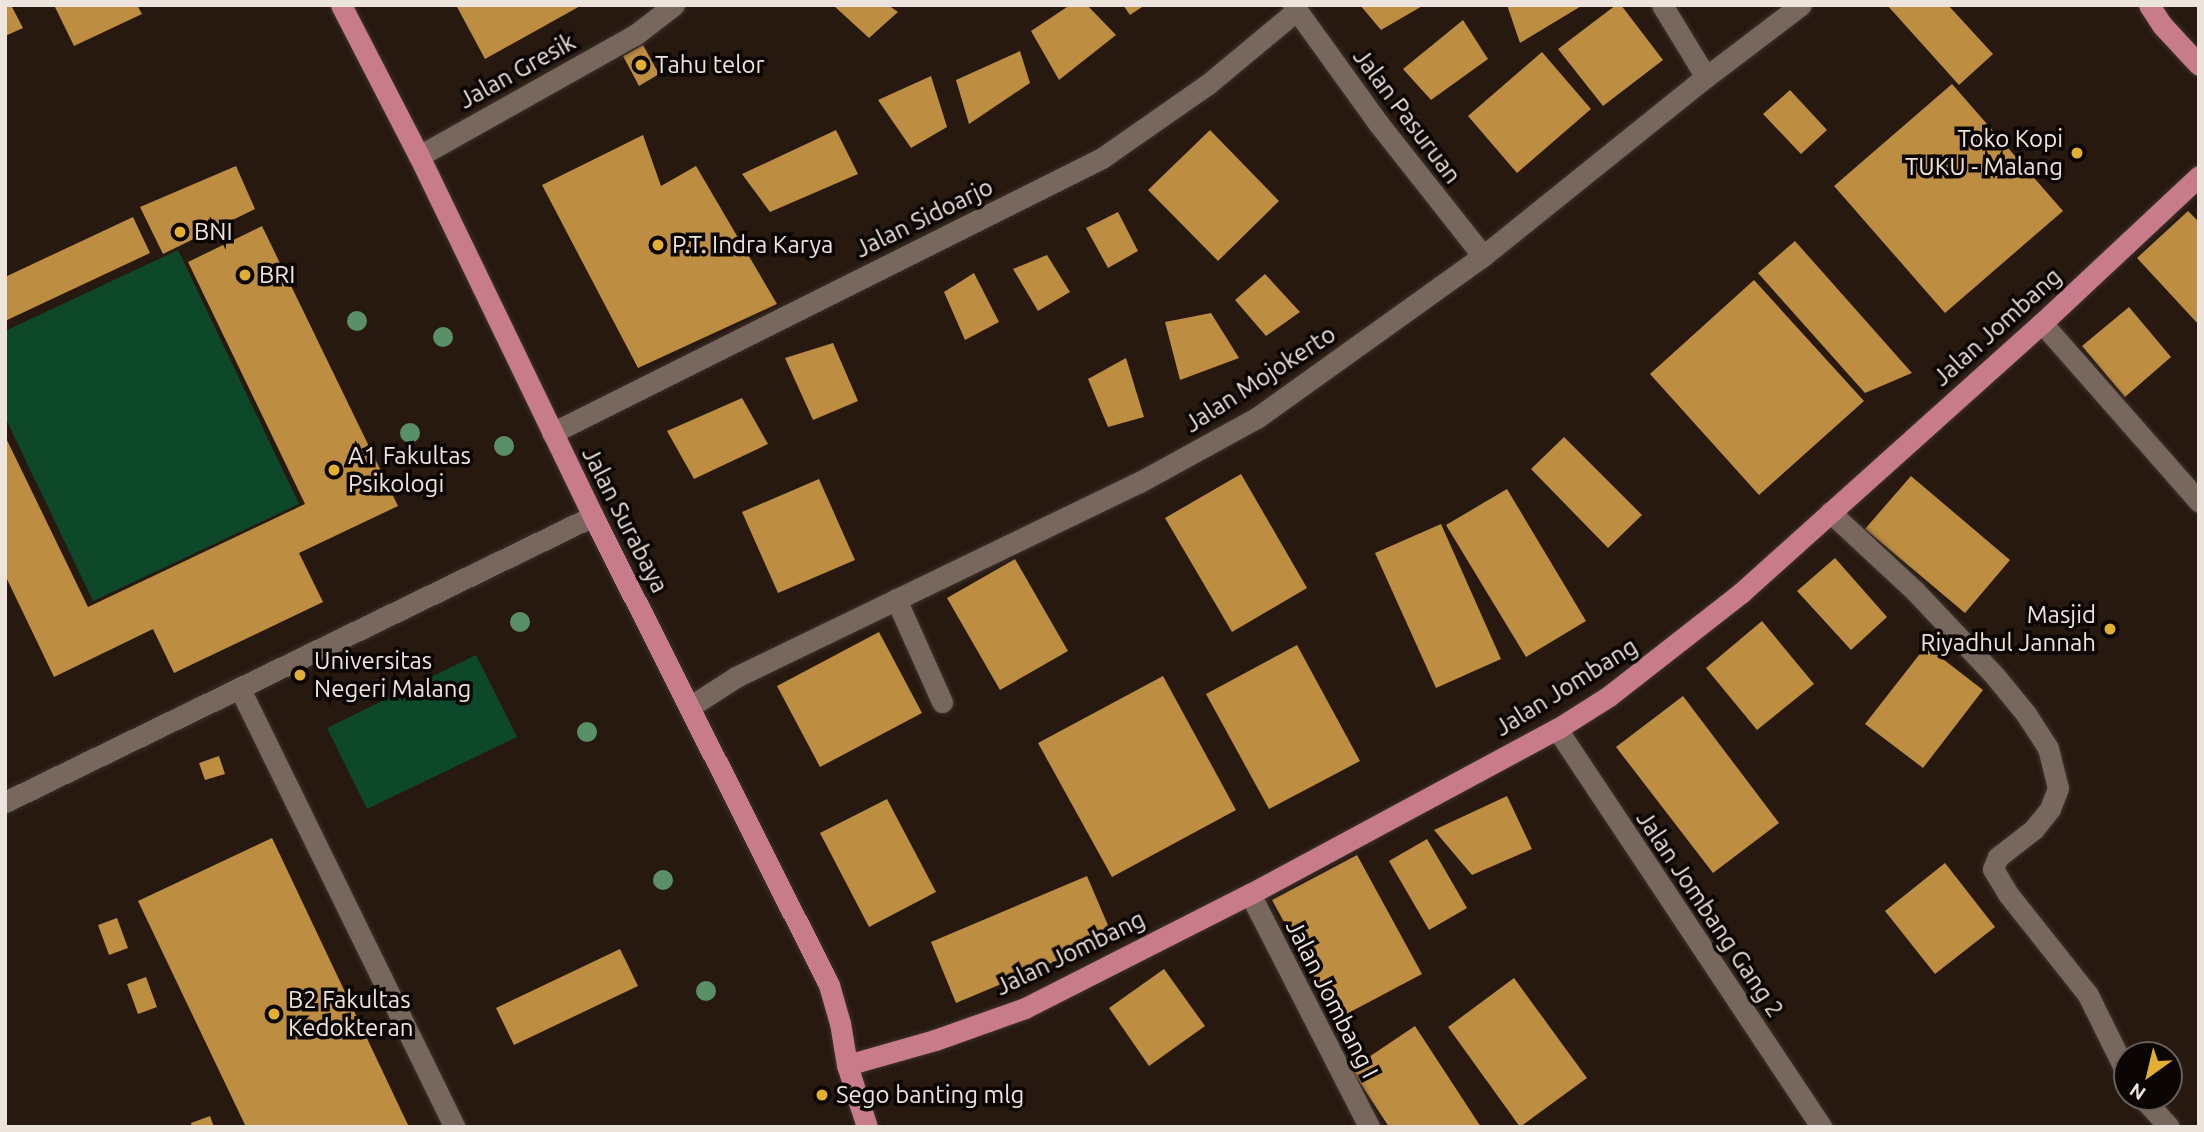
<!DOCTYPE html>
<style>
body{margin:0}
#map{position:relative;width:2204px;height:1132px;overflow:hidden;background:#271910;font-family:Ubuntu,sans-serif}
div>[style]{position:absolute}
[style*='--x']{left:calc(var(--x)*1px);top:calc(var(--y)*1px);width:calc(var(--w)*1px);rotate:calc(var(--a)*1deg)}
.green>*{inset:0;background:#0e482a}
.building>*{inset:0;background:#bd8d42}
.roads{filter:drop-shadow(0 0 2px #3c322d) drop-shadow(0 0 2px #3c322d)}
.minor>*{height:21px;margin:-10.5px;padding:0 10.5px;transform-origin:10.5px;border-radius:10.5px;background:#78675d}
.major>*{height:21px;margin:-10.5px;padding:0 10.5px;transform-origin:10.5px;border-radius:10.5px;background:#c87b8a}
.trees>*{width:20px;height:20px;margin:-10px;border-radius:50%;background:#5a9067}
.dots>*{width:19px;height:19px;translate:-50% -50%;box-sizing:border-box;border:4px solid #0b0604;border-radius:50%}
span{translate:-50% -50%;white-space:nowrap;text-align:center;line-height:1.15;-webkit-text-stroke:7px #0b0604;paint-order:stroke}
.poi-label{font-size:24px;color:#eee4de}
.left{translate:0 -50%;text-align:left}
.right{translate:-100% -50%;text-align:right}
.street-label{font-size:24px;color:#eee4de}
.frame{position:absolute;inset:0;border:7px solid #eee4de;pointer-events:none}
.north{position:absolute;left:2113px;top:1041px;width:70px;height:70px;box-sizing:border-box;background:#0b0604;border:2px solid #665f5b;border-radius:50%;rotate:214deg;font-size:19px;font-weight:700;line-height:28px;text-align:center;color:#eee4de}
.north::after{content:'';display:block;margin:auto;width:24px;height:32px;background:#e1af34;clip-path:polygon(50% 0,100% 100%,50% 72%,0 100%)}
</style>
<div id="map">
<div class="green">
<i style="clip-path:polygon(178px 250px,299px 504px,93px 601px,5px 417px,5px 331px)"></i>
<i style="clip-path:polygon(476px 655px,517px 737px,367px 809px,327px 728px)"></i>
</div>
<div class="building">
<i style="clip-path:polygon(5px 5px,11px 5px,23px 28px,5px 36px)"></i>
<i style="clip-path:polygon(54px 5px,137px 5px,142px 14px,74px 46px)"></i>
<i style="clip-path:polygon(456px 5px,582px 5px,485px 59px)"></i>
<i style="clip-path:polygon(833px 5px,888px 5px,898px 12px,869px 38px)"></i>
<i style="clip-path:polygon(1070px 5px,1087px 5px,1116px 35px,1059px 80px,1031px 31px)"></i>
<i style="clip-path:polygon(1123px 5px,1145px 5px,1130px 15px)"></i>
<i style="clip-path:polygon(1360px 5px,1424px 5px,1381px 30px)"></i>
<i style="clip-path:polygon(1507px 5px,1583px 5px,1520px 43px)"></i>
<i style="clip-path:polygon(1616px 5px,1621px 5px,1663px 60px,1603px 106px,1558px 49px)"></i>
<i style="clip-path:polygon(1887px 5px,1948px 5px,1993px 54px,1959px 85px)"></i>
<i style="clip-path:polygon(1463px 20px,1488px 59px,1431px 100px,1403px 69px)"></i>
<i style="clip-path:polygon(643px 45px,659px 74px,639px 86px,623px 56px)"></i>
<i style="clip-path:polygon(1020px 51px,1030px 83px,969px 124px,956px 80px)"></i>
<i style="clip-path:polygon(1542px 52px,1591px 109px,1517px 173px,1468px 116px)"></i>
<i style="clip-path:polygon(931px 76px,947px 127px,911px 148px,878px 100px)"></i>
<i style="clip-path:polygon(1952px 84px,2063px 211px,1945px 313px,1834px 186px)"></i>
<i style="clip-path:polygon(1790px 90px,1827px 130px,1801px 154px,1763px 114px)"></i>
<i style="clip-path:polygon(836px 130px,858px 174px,770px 212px,742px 174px)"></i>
<i style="clip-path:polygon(1210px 130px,1279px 201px,1218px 261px,1148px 190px)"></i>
<i style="clip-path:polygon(643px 135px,661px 186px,696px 166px,777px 304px,638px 368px,542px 185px)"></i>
<i style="clip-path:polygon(236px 166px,255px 209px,163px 254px,140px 207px)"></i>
<i style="clip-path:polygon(2188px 211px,2199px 222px,2199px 325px,2137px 258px)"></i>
<i style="clip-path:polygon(1118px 212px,1138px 251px,1108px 268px,1086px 228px)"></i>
<i style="clip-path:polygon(133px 217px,150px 253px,5px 321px,5px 277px)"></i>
<i style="clip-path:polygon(262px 226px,398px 506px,299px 553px,323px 602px,174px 673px,153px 629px,54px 677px,5px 575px,5px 436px,88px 607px,305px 504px,188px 262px)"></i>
<i style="clip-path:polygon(1795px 241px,1912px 373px,1865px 393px,1758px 273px)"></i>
<i style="clip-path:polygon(1047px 255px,1070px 292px,1038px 311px,1013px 269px)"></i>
<i style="clip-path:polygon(974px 273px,999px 322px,965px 340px,944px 292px)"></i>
<i style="clip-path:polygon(1265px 274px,1300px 312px,1266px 336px,1235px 300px)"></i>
<i style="clip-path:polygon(1754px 280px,1864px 401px,1759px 495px,1650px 374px)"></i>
<i style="clip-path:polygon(2129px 307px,2171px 357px,2125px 397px,2082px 346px)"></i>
<i style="clip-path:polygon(1211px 313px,1239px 358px,1180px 380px,1165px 322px)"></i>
<i style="clip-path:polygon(833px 343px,858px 401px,813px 420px,785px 358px)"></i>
<i style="clip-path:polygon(1126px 358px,1144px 417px,1108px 427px,1088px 379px)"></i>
<i style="clip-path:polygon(742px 398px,768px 444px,694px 479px,667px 431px)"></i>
<i style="clip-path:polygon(1564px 437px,1642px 515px,1608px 548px,1531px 469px)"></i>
<i style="clip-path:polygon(1241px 474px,1307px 588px,1232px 632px,1165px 518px)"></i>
<i style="clip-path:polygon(1911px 476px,2010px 560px,1965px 613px,1865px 529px)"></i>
<i style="clip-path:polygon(819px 479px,855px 560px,778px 593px,742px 512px)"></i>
<i style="clip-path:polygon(1507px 489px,1586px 621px,1526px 657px,1446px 525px)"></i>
<i style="clip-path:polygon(1441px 524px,1501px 659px,1436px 688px,1375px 553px)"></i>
<i style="clip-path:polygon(1835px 558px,1887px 617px,1851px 650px,1797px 591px)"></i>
<i style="clip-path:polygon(1015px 559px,1068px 651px,1000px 690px,947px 598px)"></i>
<i style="clip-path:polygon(1762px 621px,1814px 684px,1757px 730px,1706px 668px)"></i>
<i style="clip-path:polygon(879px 632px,922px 713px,820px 767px,777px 686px)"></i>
<i style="clip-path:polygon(1297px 645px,1360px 761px,1269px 809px,1206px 694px)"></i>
<i style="clip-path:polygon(1926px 646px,1983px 690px,1923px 768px,1865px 724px)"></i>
<i style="clip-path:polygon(1163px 676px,1236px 810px,1112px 877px,1038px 743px)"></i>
<i style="clip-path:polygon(1683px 696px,1779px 823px,1713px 873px,1616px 747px)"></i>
<i style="clip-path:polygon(219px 756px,225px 774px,205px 780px,199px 763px)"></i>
<i style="clip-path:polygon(1507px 796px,1532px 849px,1472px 875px,1434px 830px)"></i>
<i style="clip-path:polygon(887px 799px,936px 892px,869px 927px,820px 833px)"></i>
<i style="clip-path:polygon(272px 838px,409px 1127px,246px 1127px,138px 901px)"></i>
<i style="clip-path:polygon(1427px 839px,1467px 908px,1429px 930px,1389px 861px)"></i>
<i style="clip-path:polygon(1357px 855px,1422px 974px,1337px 1019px,1272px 900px)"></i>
<i style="clip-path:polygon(1945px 863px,1995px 927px,1935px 974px,1885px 911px)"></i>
<i style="clip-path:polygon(1087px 876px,1113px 937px,956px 1003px,931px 942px)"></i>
<i style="clip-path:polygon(117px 918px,128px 948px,109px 955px,98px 925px)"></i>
<i style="clip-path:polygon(620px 949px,638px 986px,514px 1045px,496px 1008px)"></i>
<i style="clip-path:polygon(1164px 969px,1205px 1026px,1149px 1066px,1109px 1008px)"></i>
<i style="clip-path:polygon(146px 977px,157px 1007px,138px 1014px,127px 984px)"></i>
<i style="clip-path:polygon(1514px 978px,1587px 1078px,1520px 1127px,1448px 1027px)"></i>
<i style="clip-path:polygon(1415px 1026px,1481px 1127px,1389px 1127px,1351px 1069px)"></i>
<i style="clip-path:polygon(210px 1116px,214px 1127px,192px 1127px,191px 1123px)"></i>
</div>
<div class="roads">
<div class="minor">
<i style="--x:1293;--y:5;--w:145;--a:54.2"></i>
<i style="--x:1378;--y:123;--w:169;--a:51.7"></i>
<i style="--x:1662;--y:5;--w:84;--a:58.6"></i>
<i style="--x:419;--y:156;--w:248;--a:-29.3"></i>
<i style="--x:635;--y:35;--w:49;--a:-37.6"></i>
<i style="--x:2042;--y:323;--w:238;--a:48.7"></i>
<i style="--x:552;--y:433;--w:615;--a:-26.57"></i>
<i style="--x:1102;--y:158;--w:129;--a:-34.9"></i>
<i style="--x:1208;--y:84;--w:114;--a:-39.7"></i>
<i style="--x:1830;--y:512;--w:116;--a:42.9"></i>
<i style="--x:1915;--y:591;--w:117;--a:46.7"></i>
<i style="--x:1995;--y:676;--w:49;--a:50.8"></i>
<i style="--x:2026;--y:714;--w:40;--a:57.1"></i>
<i style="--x:2048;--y:748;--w:41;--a:76"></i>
<i style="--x:2058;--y:788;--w:22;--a:111"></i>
<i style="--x:2050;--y:809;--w:26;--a:129"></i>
<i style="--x:2034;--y:829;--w:46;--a:142.1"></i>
<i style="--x:1998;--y:857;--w:13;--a:113"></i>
<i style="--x:1993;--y:869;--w:29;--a:59"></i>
<i style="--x:2008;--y:894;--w:129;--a:51.6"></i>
<i style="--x:2088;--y:995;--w:88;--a:63.7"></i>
<i style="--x:896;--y:599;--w:113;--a:65.9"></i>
<i style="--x:240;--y:689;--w:488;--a:63.9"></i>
<i style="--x:691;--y:706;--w:54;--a:-32.8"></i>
<i style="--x:736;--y:677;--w:446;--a:-25.8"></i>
<i style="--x:1138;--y:483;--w:137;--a:-28.8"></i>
<i style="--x:1258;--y:417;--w:277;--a:-35.6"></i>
<i style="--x:1483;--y:256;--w:286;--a:-38.8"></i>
<i style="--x:1706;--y:77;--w:119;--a:-37.2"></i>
<i style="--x:1557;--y:729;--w:478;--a:56.4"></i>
<i style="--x:5;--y:802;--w:654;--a:-25.94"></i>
<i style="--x:1250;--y:894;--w:262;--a:62.9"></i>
<i style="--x:2142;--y:1097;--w:40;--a:48"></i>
</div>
<div class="major">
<i style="--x:341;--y:5;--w:170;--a:62.7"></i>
<i style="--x:419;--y:156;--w:400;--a:64.2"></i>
<i style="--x:593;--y:516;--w:525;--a:63.29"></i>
<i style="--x:829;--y:985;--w:40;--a:74"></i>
<i style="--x:840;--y:1023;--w:43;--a:80.5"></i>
<i style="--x:847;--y:1065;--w:65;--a:72.1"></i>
<i style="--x:2149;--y:5;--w:24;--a:57"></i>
<i style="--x:2162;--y:25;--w:54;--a:47.2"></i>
<i style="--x:847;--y:1065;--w:91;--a:-15.9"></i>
<i style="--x:935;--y:1040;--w:96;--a:-19.6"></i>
<i style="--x:1025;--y:1008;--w:252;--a:-26.9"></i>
<i style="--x:1250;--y:894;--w:349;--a:-28.3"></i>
<i style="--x:1557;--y:729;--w:62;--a:-32.4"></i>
<i style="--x:1609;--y:696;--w:169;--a:-38"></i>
<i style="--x:1742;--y:592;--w:403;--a:-41.9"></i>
<i style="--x:2042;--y:323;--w:215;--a:-43.1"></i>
</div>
</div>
<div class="trees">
<i style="left:357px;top:321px"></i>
<i style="left:443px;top:337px"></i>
<i style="left:410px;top:433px"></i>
<i style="left:504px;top:446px"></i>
<i style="left:520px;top:622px"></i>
<i style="left:587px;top:732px"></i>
<i style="left:663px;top:880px"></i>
<i style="left:706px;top:991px"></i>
</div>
<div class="dots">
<i style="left:641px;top:65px;background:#e1af34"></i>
<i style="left:2077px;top:153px;background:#e1af34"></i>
<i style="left:180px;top:232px;background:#e1af34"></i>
<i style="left:658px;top:245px;background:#e1af34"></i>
<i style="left:245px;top:275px;background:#e1af34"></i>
<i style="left:334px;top:470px;background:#e1af34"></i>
<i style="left:2110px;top:629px;background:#e1af34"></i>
<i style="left:300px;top:675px;background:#e1af34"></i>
<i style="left:274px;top:1014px;background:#e1af34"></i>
<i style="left:822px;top:1095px;background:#e1af34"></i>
</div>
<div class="poi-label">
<span class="left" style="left:655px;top:65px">Tahu telor</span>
<span class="right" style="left:2063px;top:153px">Toko Kopi<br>TUKU - Malang</span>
<span class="left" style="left:194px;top:232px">BNI</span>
<span class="left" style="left:672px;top:245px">P.T. Indra Karya</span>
<span class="left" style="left:259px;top:275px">BRI</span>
<span class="left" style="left:348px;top:470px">A1 Fakultas<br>Psikologi</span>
<span class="right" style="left:2096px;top:629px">Masjid<br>Riyadhul Jannah</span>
<span class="left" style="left:314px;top:675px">Universitas<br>Negeri Malang</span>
<span class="left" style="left:288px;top:1014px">B2 Fakultas<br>Kedokteran</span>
<span class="left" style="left:836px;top:1095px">Sego banting mlg</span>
</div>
<div class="street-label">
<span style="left:517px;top:71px;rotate:-29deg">Jalan Gresik</span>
<span style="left:1407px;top:116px;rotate:53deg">Jalan Pasuruan</span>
<span style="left:924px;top:218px;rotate:-26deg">Jalan Sidoarjo</span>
<span style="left:1997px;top:327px;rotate:-42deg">Jalan Jombang</span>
<span style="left:1260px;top:379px;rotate:-33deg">Jalan Mojokerto</span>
<span style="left:625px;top:520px;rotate:63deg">Jalan Surabaya</span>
<span style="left:1566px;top:687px;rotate:-32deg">Jalan Jombang</span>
<span style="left:1710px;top:914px;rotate:56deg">Jalan Jombang Gang 2</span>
<span style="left:1070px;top:953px;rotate:-26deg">Jalan Jombang</span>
<span style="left:1332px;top:999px;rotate:63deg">Jalan Jombang I</span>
</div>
<div class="frame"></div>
<div class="north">N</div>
</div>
